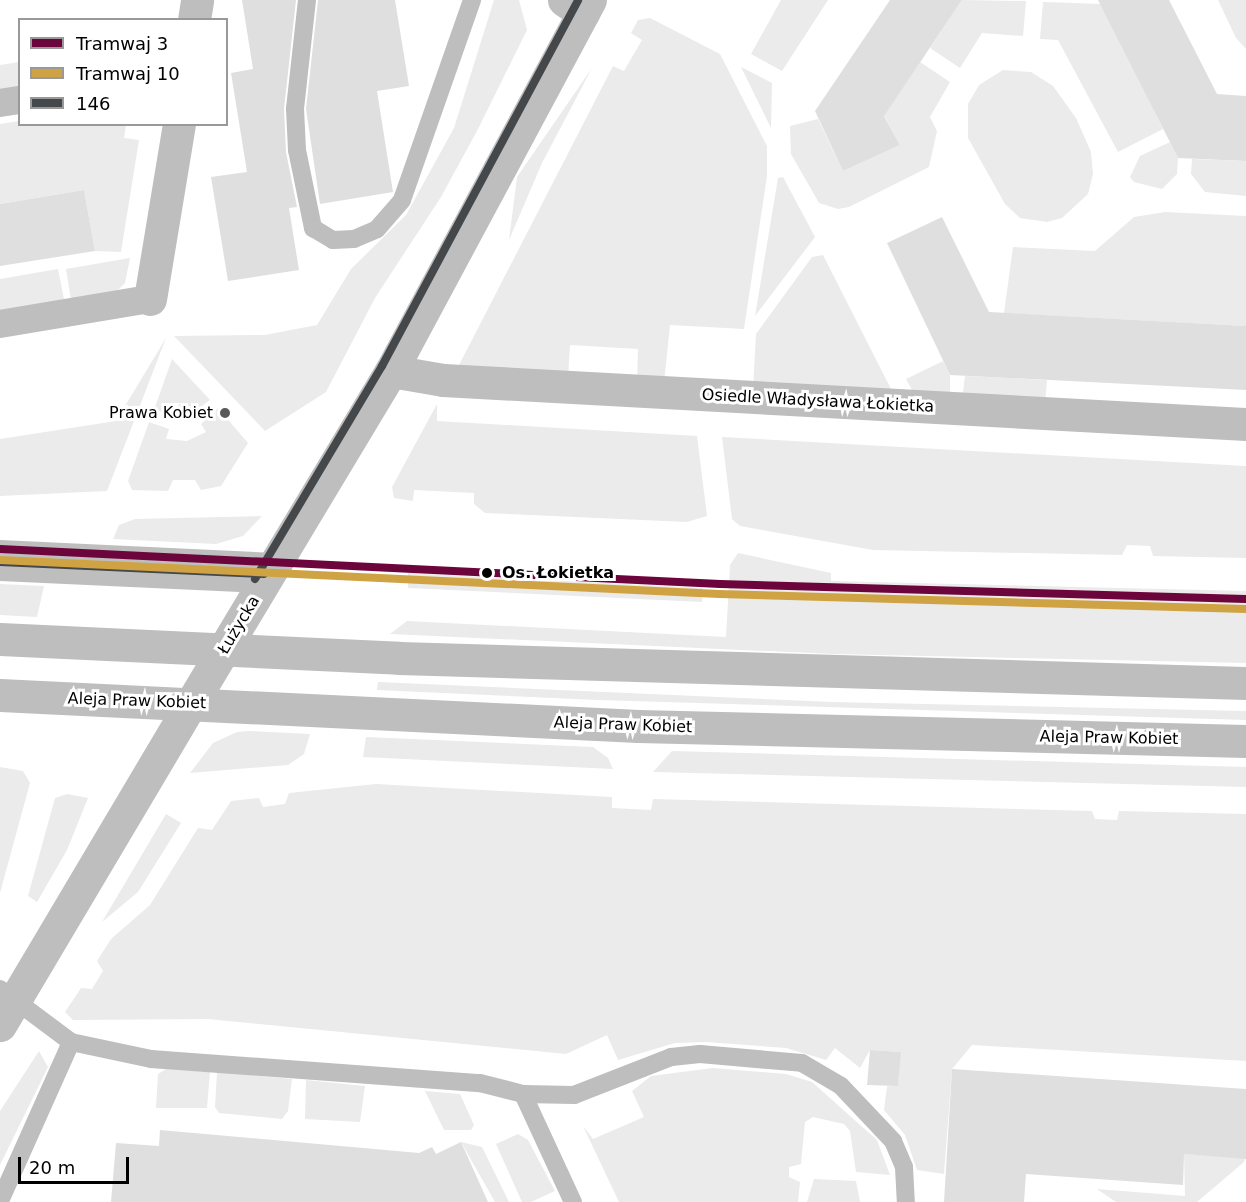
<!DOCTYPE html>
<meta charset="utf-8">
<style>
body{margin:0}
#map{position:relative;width:1246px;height:1202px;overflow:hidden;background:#fff;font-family:"DejaVu Sans",sans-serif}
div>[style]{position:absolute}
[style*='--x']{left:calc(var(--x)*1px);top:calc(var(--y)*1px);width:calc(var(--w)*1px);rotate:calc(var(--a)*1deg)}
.green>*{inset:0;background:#ebebeb}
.building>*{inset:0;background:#dfdfdf}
.service>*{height:18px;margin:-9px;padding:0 9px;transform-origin:9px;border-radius:9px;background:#bebebe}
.pedestrian>*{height:28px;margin:-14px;padding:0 14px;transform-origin:14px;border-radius:14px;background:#bebebe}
.minor>*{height:33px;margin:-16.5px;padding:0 16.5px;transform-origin:16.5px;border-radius:16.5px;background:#bebebe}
.tertiary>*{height:33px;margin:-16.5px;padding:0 16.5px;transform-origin:16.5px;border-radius:16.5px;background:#bebebe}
.bus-1>*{height:8px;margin:-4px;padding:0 4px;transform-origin:4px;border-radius:4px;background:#45484a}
.tram-1>*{height:8px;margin:-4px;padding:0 4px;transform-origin:4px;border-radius:4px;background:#6d053d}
.tram-2>*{height:8px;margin:-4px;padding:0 4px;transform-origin:4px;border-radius:4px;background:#cfa343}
.dots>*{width:16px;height:16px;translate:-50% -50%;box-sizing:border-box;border:3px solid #fff;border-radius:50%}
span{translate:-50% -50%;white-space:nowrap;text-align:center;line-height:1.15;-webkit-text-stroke:6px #fff;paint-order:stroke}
.street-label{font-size:16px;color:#000}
.poi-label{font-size:16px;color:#000}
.right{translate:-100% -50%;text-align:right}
.stop-label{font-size:16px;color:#000;font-weight:700}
.left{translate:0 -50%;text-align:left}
.legend{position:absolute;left:18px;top:18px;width:210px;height:108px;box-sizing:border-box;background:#fff;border:2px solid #999;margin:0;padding:8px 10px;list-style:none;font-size:18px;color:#000}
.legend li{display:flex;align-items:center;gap:12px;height:30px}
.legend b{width:30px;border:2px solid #999}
.scale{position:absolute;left:18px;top:1157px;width:111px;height:27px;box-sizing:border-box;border:3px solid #000;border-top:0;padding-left:8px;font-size:18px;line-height:21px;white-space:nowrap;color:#000;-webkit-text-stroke:4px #fff;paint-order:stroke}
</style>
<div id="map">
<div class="green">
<i style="clip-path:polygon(494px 0,519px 0,527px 30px,477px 131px,441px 197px,375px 298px,326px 392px,265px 431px,174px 336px,265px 335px,317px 325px,351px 269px,406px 215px,454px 128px)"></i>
<i style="clip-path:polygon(781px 0,828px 0,782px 71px,751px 54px)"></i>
<i style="clip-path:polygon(962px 0,1026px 1px,1023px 36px,982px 33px,960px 68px,930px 48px)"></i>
<i style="clip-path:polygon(1218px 0,1246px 0,1246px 49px,1236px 38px)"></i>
<i style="clip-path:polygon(1043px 2px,1103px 4px,1163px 129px,1118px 152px,1058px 40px,1040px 39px)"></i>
<i style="clip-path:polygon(650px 18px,720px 54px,767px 146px,767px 176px,744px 329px,670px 325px,664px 383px,637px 381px,638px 349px,570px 345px,568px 378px,457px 369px,613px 66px,624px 71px,642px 40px,631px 33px,638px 20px)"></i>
<i style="clip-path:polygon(19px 62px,19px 90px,0 93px,0 65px)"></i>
<i style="clip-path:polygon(920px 62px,950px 82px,930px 117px,937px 131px,929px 167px,849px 207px,838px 209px,819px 203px,791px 154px,790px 126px,818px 119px,843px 171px,900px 145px,884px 115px)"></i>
<i style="clip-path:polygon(741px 67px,772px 83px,771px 128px)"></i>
<i style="clip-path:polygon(592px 68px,542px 163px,509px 240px,517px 177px)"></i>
<i style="clip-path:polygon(1003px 70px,1031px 72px,1053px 86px,1076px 118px,1091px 152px,1093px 174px,1088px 194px,1062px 218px,1047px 222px,1020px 218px,1005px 204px,968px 138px,968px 104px,979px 85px)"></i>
<i style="clip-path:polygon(19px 121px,126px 125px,124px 138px,139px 140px,121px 252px,95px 251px,84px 190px,0 204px,0 124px)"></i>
<i style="clip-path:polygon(1170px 142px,1178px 158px,1177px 174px,1162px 189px,1134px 182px,1130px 177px,1140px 156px)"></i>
<i style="clip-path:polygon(1192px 159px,1246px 161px,1246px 196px,1205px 192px,1191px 174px)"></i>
<i style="clip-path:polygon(783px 177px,815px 237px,755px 316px,778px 178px)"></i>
<i style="clip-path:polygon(1165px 212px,1246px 216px,1246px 326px,1004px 313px,1013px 247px,1095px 251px,1134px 217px)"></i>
<i style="clip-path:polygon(823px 255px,891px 389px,753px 389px,756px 334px,812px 257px)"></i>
<i style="clip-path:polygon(130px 258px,125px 283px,116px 292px,71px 300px,66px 269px)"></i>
<i style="clip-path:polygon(58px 269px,64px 299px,0 314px,0 279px)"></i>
<i style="clip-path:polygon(166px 338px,107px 491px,0 496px,0 439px,116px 421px)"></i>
<i style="clip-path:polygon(172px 359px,210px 400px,186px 418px,154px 410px)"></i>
<i style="clip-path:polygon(943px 361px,950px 375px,950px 398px,912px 390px,906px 379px)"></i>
<i style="clip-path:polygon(965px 376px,1047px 380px,1045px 403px,962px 400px)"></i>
<i style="clip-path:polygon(437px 404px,437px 421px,697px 436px,707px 516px,687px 522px,485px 513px,474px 504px,474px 493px,414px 490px,413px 501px,394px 498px,392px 487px)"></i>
<i style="clip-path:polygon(218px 408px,248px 443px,221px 486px,201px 490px,195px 480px,173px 480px,168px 491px,132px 490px,128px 481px,149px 422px,169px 429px,166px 439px,187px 441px,206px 432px,201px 424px)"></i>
<i style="clip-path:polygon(722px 437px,1246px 466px,1246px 558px,1153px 556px,1150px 546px,1127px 545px,1122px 555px,873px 550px,740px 526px,732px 519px)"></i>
<i style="clip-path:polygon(262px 516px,243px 536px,216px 544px,113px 539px,119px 525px,135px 519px)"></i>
<i style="clip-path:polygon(738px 553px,831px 573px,831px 581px,1246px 591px,1246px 663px,833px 654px,390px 634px,407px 621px,726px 637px,730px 565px)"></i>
<i style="clip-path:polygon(408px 573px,703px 588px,702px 602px,408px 588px)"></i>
<i style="clip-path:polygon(0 584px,44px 586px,37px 617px,0 615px)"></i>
<i style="clip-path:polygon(378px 682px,832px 702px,1246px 711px,1246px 720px,598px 700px,377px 690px)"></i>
<i style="clip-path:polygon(237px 732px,249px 731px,310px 734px,304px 754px,288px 765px,190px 773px,213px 743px)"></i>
<i style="clip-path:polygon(366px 737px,593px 747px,608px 758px,613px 769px,363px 757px)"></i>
<i style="clip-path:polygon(672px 751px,1246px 767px,1246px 787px,653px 772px)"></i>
<i style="clip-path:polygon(0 767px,23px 771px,30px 783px,0 893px)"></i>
<i style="clip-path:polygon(376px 784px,612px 797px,612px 808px,651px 810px,653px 799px,1092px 811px,1095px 819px,1117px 820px,1119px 811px,1246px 814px,1246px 1061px,972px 1045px,952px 1069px,944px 1174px,917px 1170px,905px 1135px,884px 1110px,887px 1086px,898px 1086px,900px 1052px,870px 1050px,860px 1068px,835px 1048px,826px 1060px,786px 1048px,706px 1042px,675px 1043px,618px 1060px,607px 1035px,566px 1054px,208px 1019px,73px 1020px,65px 1012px,81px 988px,92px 989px,103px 971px,97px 961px,111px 939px,150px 905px,198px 828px,212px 830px,231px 801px,259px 798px,263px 807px,285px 804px,289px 793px)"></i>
<i style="clip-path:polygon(67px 794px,88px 798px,67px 850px,37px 902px,28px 896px,55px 798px)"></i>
<i style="clip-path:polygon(166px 814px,181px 823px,138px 892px,102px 922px)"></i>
<i style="clip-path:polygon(39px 1051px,48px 1067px,0 1165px,0 1111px)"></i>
<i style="clip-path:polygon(713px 1068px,786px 1074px,812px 1082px,877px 1140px,890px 1175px,856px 1172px,850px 1131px,844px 1124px,813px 1117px,805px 1122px,801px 1164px,789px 1167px,789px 1177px,800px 1182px,798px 1202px,619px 1202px,583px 1126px,593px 1139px,644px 1117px,632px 1091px,651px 1076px)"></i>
<i style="clip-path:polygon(166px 1069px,210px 1072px,207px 1108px,156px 1108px,158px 1074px)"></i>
<i style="clip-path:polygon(217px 1072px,292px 1079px,288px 1111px,282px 1119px,219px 1113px,215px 1107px)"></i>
<i style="clip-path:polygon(306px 1080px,365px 1086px,360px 1122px,305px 1119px)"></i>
<i style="clip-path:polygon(425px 1091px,460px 1094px,474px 1125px,471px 1130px,444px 1130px)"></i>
<i style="clip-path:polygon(518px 1134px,528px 1140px,555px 1191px,531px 1202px,522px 1202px,496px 1144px)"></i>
<i style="clip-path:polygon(461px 1142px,482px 1147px,509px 1202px,495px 1202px)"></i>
<i style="clip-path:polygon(1184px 1154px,1245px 1158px,1244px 1162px,1197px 1202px,1116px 1202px,1097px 1189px,1185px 1196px)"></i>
<i style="clip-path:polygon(814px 1179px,856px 1181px,860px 1202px,807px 1202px)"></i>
</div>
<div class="building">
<i style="clip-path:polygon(242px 0,296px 0,284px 109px,286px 152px,297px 207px,289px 208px,299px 270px,228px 281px,211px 177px,247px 172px,231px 73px,253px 69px)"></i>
<i style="clip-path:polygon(318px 0,395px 0,409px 86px,377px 91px,393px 192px,320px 204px,306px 109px)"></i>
<i style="clip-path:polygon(890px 0,962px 0,884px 116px,900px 145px,843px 171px,815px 111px)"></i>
<i style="clip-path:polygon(1098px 0,1169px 0,1217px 94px,1246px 96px,1246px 161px,1178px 158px)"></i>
<i style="clip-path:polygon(84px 190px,95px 251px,0 266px,0 204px)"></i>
<i style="clip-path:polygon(942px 217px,989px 312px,1246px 326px,1246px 390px,950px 375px,887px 243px)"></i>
<i style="clip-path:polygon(870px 1050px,901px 1052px,898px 1086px,867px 1085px)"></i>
<i style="clip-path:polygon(952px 1069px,1246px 1089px,1246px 1159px,1184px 1154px,1183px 1185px,1026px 1174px,1024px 1202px,944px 1202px)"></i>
<i style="clip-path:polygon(160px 1130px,419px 1153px,432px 1147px,436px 1154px,461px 1142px,488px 1202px,111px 1202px,116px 1143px,159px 1146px)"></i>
</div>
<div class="service">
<i style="--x:307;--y:0;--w:110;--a:96.3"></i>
<i style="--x:295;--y:109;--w:41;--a:87.2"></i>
<i style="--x:297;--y:150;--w:80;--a:78.4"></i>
<i style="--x:313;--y:228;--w:23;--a:31"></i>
<i style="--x:333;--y:240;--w:21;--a:-3"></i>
<i style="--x:354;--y:239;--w:25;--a:-23"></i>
<i style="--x:377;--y:229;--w:38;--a:-49"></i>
<i style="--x:402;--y:200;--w:212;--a:-70.7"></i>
<i style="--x:0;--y:549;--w:279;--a:2.7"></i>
<i style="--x:0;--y:572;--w:264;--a:2.6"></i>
<i style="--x:0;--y:989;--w:89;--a:36.7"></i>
<i style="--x:71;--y:1042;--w:82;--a:12"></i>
<i style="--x:151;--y:1059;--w:330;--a:4.2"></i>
<i style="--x:480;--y:1083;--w:44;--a:14.3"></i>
<i style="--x:523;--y:1094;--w:51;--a:1.1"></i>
<i style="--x:574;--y:1095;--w:104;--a:-21.4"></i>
<i style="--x:671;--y:1057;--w:29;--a:-6"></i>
<i style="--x:700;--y:1054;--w:102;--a:5"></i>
<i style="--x:802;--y:1063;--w:45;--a:30.5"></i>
<i style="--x:841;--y:1086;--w:76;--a:46.6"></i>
<i style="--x:893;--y:1141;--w:28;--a:67"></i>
<i style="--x:904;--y:1167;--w:35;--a:87"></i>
<i style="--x:523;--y:1094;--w:119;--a:65.2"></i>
<i style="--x:0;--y:1201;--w:174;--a:-65.9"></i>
</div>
<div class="pedestrian">
<i style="--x:0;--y:103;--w:20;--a:-9"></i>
<i style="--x:0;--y:324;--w:152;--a:-9.5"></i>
</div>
<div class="minor">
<i style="--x:564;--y:0;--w:23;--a:34"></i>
<i style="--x:194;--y:20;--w:20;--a:-81"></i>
<i style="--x:150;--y:299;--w:177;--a:-80.6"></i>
<i style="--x:391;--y:371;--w:53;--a:9.8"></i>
<i style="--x:443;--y:380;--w:804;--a:3.14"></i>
<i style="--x:0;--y:1025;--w:376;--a:-59.3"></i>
</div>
<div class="tertiary">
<i style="--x:0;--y:639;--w:399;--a:2.7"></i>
<i style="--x:399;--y:658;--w:847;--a:1.69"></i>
<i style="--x:0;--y:695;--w:639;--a:2.78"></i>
<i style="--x:638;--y:726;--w:608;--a:1.41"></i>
<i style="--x:192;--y:702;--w:386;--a:-59"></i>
<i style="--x:391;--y:371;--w:421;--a:-61.8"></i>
</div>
<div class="bus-1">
<i style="--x:0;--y:562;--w:264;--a:2.6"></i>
<i style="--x:255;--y:579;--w:248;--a:-59.2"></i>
<i style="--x:382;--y:366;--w:415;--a:-61.8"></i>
</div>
<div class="tram-1">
<i style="--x:0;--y:549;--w:721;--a:2.78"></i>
<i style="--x:720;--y:584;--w:526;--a:1.63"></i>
</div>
<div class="tram-2">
<i style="--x:0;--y:560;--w:720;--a:2.71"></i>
<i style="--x:719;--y:594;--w:527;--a:1.63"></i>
</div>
<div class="dots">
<i style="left:225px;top:413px;background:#595959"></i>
<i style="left:487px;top:573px;background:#000"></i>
</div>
<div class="street-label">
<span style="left:818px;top:401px;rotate:3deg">Osiedle Władysława Łokietka</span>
<span style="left:239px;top:625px;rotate:-59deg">Łużycka</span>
<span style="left:137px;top:701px;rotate:2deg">Aleja Praw Kobiet</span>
<span style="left:623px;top:725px;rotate:2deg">Aleja Praw Kobiet</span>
<span style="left:1109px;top:738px;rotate:1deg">Aleja Praw Kobiet</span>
</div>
<div class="poi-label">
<span class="right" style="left:213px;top:413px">Prawa Kobiet</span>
</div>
<div class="stop-label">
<span class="left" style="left:502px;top:573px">Os. Łokietka</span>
</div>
<ul class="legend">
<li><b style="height:8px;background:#6d053d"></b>Tramwaj 3</li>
<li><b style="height:8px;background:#cfa343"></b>Tramwaj 10</li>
<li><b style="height:8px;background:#45484a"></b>146</li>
</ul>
<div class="scale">20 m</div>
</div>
